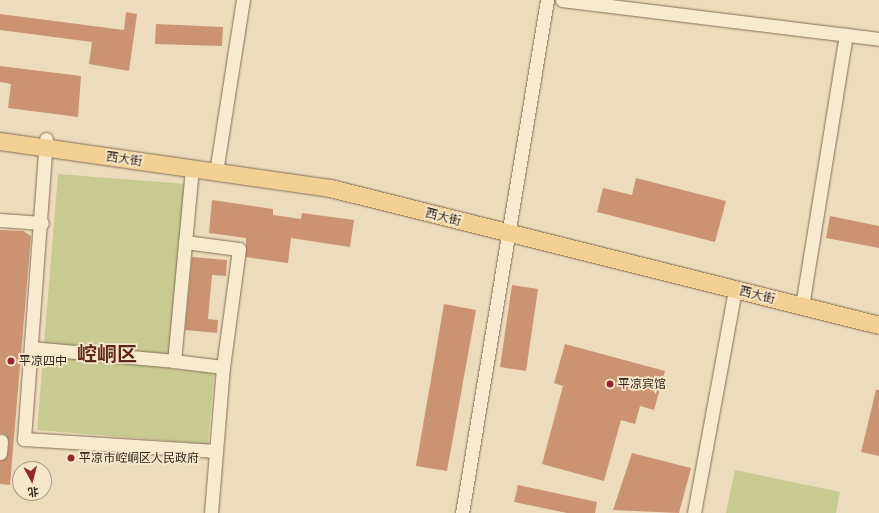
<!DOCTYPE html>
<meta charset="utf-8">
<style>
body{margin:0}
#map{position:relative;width:879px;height:513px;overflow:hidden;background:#eddcbc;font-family:Lora,"Noto Sans SC",serif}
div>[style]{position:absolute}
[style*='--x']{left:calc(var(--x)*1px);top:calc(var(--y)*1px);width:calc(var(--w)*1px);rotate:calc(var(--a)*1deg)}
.green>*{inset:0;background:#c7cb91}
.building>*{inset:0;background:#cb9372}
.roads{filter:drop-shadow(0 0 1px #846d56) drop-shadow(0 0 1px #846d56)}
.minor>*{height:13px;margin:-6.5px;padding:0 6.5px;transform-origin:6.5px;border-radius:6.5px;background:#f8eacf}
.major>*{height:17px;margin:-8.5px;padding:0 8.5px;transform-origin:8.5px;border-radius:8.5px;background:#f2d093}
.dots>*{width:11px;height:11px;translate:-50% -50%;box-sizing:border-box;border:2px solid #f5e7cc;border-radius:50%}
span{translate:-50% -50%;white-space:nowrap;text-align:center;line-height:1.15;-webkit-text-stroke:3.5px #f5e7cc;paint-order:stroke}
.street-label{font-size:12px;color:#34261b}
.poi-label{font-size:12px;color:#34261b}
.left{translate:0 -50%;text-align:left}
.town-label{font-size:20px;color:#60261b;font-weight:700}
.north{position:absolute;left:12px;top:461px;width:40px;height:40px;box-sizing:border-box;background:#f5e7cc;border:1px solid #a89a85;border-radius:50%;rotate:173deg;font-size:11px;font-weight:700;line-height:16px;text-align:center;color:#34261b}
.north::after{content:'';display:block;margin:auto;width:14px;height:18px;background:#93272c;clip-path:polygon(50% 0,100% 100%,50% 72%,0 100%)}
</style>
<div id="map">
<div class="green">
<i style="clip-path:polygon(58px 174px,186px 184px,171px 369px,214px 373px,208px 444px,37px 430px)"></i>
<i style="clip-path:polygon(735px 470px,840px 492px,836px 513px,726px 513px)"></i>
</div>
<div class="building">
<i style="clip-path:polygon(126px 12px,137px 14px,129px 71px,89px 64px,92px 42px,0 30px,0 14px,124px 30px)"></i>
<i style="clip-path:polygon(156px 24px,223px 27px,222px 46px,155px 44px)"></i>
<i style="clip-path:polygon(0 66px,81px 76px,78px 117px,8px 108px,11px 84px,0 82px)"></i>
<i style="clip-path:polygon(636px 178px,726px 201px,715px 242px,597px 212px,603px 188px,632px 195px)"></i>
<i style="clip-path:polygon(212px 200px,273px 209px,273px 215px,301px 219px,302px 213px,354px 220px,350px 247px,291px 238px,288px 263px,246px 257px,246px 238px,209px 233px)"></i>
<i style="clip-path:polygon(830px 216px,879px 226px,879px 248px,826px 238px)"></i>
<i style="clip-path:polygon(0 230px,23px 231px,31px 236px,10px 485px,0 484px,0 461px,7px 457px,9px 442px,6px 435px,0 433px)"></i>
<i style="clip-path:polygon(192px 257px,227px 260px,226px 276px,212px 275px,208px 319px,218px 320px,217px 333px,185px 330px)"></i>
<i style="clip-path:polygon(512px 285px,538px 289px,526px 371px,500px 367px)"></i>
<i style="clip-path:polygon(444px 304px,476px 310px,447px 471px,416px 466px)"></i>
<i style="clip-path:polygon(565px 344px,665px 371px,654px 410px,640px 406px,635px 424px,621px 420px,604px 481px,542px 464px,563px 386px,554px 383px)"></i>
<i style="clip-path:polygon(876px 390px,879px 390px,879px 456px,861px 452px)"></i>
<i style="clip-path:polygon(632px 453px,691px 468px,679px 513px,613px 510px)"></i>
<i style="clip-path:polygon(518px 485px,597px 502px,595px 513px,567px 513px,514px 502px)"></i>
</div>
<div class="roads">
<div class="minor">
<i style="--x:562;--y:0;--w:319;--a:7"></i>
<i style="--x:46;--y:139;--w:301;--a:94.2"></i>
<i style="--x:24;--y:439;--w:192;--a:3.6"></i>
<i style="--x:192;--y:168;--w:194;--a:95.3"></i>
<i style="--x:174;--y:361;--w:49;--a:7"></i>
<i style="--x:216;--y:172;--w:174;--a:-81.1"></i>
<i style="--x:0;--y:220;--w:42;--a:4.1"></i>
<i style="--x:185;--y:242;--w:54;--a:7.4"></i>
<i style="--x:239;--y:249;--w:119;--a:97.7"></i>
<i style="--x:223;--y:367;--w:146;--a:94.7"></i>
<i style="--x:802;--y:306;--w:275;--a:-80.8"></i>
<i style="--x:32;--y:348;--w:143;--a:5.2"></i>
<i style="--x:0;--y:453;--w:12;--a:-85"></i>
<i style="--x:462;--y:513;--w:520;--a:-80.59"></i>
<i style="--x:694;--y:513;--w:228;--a:-79.6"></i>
</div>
<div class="major">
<i style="--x:0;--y:141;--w:333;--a:8.1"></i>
<i style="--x:330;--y:188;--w:566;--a:14.01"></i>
</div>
</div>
<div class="dots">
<i style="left:11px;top:361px;background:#93272c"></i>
<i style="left:610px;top:384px;background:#93272c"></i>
<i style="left:71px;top:458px;background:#93272c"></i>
</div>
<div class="street-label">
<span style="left:124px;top:159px;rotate:8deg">西大街</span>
<span style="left:443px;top:217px;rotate:14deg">西大街</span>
<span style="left:757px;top:295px;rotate:14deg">西大街</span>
</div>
<div class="poi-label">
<span class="left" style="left:19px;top:361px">平凉四中</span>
<span class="left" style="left:618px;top:384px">平凉宾馆</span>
<span class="left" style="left:79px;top:458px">平凉市崆峒区人民政府</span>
</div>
<div class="town-label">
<span style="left:107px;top:353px">崆峒区</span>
</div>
<div class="north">北</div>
</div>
